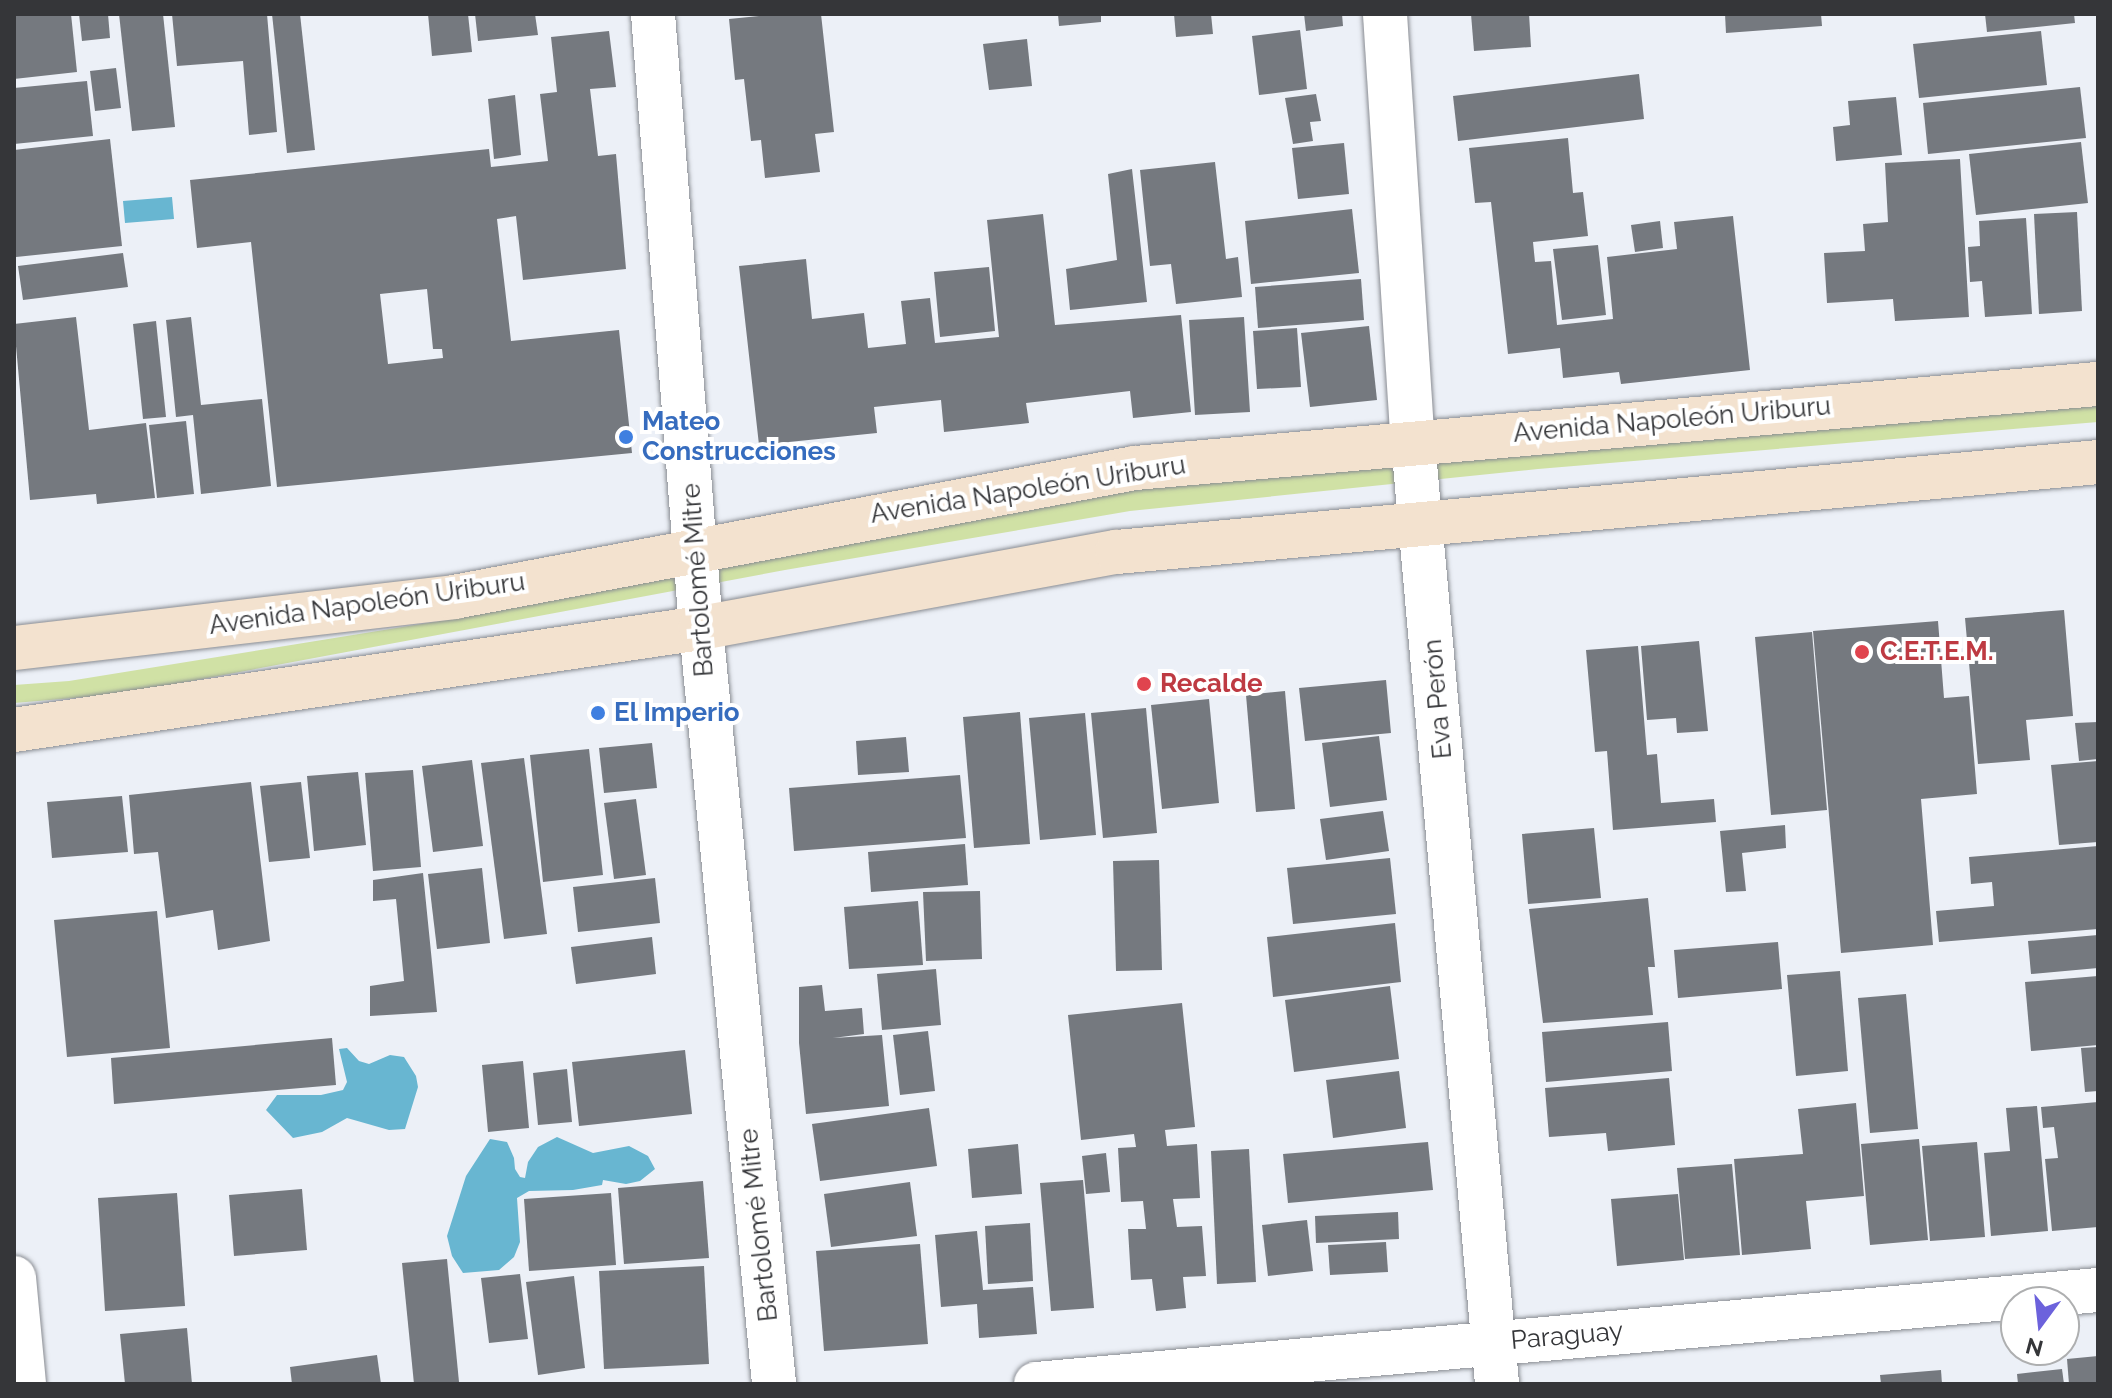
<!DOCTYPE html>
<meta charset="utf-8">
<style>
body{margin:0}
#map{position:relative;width:2112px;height:1398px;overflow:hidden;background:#ecf0f7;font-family:Raleway,sans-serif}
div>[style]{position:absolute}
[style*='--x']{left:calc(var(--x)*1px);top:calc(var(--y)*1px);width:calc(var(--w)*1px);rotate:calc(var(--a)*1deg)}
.green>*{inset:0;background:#d0e1a5}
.water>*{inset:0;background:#68b6d1}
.building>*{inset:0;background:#75797f}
.roads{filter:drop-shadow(0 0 2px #898c92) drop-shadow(0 0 2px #898c92)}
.minor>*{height:44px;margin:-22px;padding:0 22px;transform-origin:22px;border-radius:22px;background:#fff}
.secondary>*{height:44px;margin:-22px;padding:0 22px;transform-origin:22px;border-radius:22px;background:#f3e2cf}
.dots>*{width:22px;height:22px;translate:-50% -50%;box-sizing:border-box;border:4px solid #fff;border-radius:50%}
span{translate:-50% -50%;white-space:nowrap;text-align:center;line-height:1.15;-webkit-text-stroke:8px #fff;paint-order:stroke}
.street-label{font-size:26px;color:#353639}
.shop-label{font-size:26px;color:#366cbe;font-weight:700}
.left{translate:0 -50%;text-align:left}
.health-label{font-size:26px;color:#be3a42;font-weight:700}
.frame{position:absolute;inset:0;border:16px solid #353639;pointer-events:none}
.north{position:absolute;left:2000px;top:1286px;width:80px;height:80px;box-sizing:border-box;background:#fff;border:2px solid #aeafb0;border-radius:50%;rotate:195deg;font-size:22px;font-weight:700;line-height:32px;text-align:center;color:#353639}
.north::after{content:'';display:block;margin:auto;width:28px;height:36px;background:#6c62dc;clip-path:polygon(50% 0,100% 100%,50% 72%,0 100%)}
</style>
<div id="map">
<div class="green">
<i style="clip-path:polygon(2098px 403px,2098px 422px,1538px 469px,1130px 511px,785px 570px,122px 694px,14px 703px,14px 685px,69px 681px,458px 618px,1129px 488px)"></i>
</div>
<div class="water">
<i style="clip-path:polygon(172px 197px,174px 219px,125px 223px,123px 201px)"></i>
<i style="clip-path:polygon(347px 1048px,359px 1061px,369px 1064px,390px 1055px,404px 1057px,416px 1076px,418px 1087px,405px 1129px,389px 1130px,347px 1118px,322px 1132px,293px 1138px,266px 1110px,277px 1095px,321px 1095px,343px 1090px,347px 1082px,339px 1049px)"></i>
<i style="clip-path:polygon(557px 1137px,593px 1153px,629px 1146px,648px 1156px,655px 1169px,640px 1181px,626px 1184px,603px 1180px,602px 1185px,573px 1190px,529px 1191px,517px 1198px,520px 1242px,514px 1257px,499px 1270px,463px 1273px,452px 1256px,447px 1236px,466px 1176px,490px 1139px,507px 1142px,514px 1158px,515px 1169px,520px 1177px,525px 1178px,528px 1162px,538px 1147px)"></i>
</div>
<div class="building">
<i style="clip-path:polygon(14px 14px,71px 14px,77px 72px,14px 79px)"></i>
<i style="clip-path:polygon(79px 14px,108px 14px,110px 38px,82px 41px)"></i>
<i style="clip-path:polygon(119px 14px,163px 14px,175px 127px,132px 131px)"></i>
<i style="clip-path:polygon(172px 14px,267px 14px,277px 132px,249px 135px,243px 61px,177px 66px)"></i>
<i style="clip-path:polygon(272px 14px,300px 14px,315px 150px,287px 153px)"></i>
<i style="clip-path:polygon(428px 14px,468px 14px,472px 52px,432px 56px)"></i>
<i style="clip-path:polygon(475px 14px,535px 14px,538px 35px,478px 41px)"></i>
<i style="clip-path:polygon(779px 14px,821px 14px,834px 132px,815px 134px,820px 172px,765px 178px,761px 140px,751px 141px,744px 79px,735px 80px,729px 19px)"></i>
<i style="clip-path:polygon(1058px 14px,1101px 14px,1101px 22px,1059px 26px)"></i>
<i style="clip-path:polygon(1174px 14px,1211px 14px,1213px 34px,1176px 37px)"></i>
<i style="clip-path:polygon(1304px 14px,1342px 14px,1343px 26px,1306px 31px)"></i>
<i style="clip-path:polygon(1471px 14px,1529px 14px,1531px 47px,1474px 51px)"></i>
<i style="clip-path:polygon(1725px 14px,1821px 14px,1822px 26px,1726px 33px)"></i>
<i style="clip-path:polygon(1985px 14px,2074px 14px,2075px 23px,1987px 32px)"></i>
<i style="clip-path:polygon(1300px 30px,1307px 89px,1259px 95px,1252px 36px)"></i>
<i style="clip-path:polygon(evenodd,609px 31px,616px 87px,590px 89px,598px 156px,616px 154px,626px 269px,523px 280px,516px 216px,497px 219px,511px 341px,619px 330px,632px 453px,277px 487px,251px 242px,197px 248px,190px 180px,489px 149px,491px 167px,548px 161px,540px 94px,557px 92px,551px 37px,609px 31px,427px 289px,433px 349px,442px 349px,443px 358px,388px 364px,380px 294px,427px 289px)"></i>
<i style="clip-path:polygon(2041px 31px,2047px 85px,1919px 98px,1913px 44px)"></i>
<i style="clip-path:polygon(1027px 39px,1032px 86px,989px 90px,983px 44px)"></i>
<i style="clip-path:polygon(116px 68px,121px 108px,95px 111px,90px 71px)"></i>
<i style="clip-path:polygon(1639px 74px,1644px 119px,1458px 141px,1453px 96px)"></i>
<i style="clip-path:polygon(87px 81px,93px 136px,14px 144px,14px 88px)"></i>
<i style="clip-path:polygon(2080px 87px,2086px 138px,1928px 154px,1923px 103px)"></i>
<i style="clip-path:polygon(1316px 94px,1321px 121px,1310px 122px,1313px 141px,1293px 144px,1285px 98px)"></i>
<i style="clip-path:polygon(515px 95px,521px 155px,494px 159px,488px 99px)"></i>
<i style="clip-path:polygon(1896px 97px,1902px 155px,1836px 161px,1833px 127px,1850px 125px,1848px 101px)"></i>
<i style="clip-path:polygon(1568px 138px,1573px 193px,1583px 192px,1588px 236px,1533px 242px,1535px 262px,1551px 261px,1557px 325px,1613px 319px,1607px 257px,1677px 249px,1674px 222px,1733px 216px,1750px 370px,1621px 384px,1619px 372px,1563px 378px,1560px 348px,1508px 354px,1491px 202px,1475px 203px,1469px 148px)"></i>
<i style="clip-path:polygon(110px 139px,122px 246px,16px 257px,14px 150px)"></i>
<i style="clip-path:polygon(2081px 142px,2088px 203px,1976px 215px,1969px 154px)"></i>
<i style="clip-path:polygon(1344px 143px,1349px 194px,1298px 199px,1292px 148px)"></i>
<i style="clip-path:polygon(1960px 159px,1969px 317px,1895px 321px,1893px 299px,1827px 303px,1824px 253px,1865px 251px,1863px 224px,1888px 222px,1885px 163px)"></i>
<i style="clip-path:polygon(1215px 162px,1226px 259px,1238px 257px,1242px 297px,1176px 304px,1171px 264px,1150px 266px,1140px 170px)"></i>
<i style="clip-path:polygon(1132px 169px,1147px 302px,1070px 310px,1066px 269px,1117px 260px,1108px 174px)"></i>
<i style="clip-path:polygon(1352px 209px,1359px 273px,1251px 284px,1245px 221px)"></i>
<i style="clip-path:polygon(2077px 212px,2082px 311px,2039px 314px,2034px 214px)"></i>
<i style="clip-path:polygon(1043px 214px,1055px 325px,1181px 315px,1191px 412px,1133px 418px,1130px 391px,1026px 403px,1029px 423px,944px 432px,941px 400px,874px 407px,877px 433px,759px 445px,739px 266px,806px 259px,812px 319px,864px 313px,868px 348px,906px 344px,901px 301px,930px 298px,935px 343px,999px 337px,987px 220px)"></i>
<i style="clip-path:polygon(2026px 218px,2032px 314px,1985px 317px,1982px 281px,1970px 282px,1968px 247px,1980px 246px,1979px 221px)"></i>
<i style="clip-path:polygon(1660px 221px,1663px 248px,1635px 252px,1631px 225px)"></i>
<i style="clip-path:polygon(1598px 245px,1606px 315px,1562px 320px,1553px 249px)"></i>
<i style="clip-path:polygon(123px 253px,128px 287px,23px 300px,18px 266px)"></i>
<i style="clip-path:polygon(989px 267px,995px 331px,940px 337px,934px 272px)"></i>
<i style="clip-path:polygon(1361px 279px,1364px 320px,1258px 328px,1255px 287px)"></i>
<i style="clip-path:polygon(76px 317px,89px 430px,146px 423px,155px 498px,97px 504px,96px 494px,30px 500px,14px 324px)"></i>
<i style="clip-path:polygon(191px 317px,201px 405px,262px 399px,271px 486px,201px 494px,193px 415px,176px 417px,166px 320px)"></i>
<i style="clip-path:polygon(1244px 317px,1250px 412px,1195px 415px,1189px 320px)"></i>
<i style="clip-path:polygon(156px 321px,166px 417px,143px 419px,133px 324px)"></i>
<i style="clip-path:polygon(1369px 326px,1377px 400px,1310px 407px,1301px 333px)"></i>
<i style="clip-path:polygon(1297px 328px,1301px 387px,1257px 389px,1253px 331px)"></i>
<i style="clip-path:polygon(186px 421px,194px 494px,157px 498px,149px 425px)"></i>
<i style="clip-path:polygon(2064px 610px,2073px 716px,2026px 720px,2030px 760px,1978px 764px,1965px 618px)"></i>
<i style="clip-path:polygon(1938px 621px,1944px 698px,1969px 696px,1977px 794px,1921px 799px,1933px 945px,1841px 953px,1813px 631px)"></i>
<i style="clip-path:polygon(1812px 632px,1827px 810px,1771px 815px,1755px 637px)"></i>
<i style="clip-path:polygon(1699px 641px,1708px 731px,1677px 733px,1676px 718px,1647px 720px,1641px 646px)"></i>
<i style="clip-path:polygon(1638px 646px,1647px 755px,1657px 754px,1661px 803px,1714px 799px,1716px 822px,1613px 830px,1607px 751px,1595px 752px,1586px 650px)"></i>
<i style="clip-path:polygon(1386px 680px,1391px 733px,1305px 741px,1299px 688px)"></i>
<i style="clip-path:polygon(1285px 691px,1295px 809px,1256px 812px,1246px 695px)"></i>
<i style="clip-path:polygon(1209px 699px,1219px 803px,1162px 809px,1151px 705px)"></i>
<i style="clip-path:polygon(1146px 708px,1157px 833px,1103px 838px,1091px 713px)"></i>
<i style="clip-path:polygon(1020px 712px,1030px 844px,974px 848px,963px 717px)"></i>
<i style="clip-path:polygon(1085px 713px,1096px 835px,1040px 840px,1029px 718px)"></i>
<i style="clip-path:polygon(2098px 722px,2098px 759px,2079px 761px,2075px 723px)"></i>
<i style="clip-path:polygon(1379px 736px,1387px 800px,1330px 807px,1322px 743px)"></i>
<i style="clip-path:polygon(906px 737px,909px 772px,858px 775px,856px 741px)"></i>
<i style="clip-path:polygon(652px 743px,657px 788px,604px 793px,599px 748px)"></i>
<i style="clip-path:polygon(589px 749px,603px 875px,543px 882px,530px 755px)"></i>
<i style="clip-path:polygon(524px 758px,547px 934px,504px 939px,481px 763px)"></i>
<i style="clip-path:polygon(472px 760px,483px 846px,433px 852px,422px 766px)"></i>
<i style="clip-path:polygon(2098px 761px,2098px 842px,2059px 845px,2051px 765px)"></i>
<i style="clip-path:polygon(413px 770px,421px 867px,373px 871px,365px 773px)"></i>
<i style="clip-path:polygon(358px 772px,366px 845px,314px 851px,307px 776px)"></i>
<i style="clip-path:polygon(960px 775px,966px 838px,794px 851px,789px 788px)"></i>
<i style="clip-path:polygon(251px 782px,270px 941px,218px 950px,213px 910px,166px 918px,158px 852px,134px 854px,129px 795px)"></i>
<i style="clip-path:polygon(301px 782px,310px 858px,269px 862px,260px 786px)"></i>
<i style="clip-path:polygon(122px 796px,128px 852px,52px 858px,47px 802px)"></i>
<i style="clip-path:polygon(636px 799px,646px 875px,614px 879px,604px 803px)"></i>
<i style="clip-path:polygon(1383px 811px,1389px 851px,1326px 860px,1320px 819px)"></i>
<i style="clip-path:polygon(1785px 825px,1786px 848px,1742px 853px,1746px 891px,1726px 892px,1720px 831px)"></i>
<i style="clip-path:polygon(1594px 828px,1601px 898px,1528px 904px,1522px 834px)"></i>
<i style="clip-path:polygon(965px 844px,968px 885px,871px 892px,868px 852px)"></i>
<i style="clip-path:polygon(2098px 846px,2098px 929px,1939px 942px,1936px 911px,1994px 906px,1992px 882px,1971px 884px,1969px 857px)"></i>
<i style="clip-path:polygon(1390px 858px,1396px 914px,1293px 924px,1287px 868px)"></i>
<i style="clip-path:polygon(1159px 860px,1162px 970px,1116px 971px,1113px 861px)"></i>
<i style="clip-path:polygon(482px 868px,490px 943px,437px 949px,428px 874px)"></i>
<i style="clip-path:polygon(423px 873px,437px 1012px,370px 1016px,370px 986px,404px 981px,396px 899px,373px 901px,373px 880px)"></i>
<i style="clip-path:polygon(655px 878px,660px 923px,578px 932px,573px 887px)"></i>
<i style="clip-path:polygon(980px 891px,982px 959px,926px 961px,923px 892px)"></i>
<i style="clip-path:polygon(1648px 898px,1655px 967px,1648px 967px,1653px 1015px,1543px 1023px,1529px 909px)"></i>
<i style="clip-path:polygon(918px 901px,923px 965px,849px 969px,844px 907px)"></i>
<i style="clip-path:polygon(157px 911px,170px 1048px,67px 1057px,54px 920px)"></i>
<i style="clip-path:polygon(1395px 923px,1401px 982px,1273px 997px,1267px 937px)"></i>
<i style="clip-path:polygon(2098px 935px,2098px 968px,2031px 974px,2028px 941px)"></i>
<i style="clip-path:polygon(652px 937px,656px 974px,576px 984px,571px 947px)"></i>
<i style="clip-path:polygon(1778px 942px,1782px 989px,1678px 998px,1674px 950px)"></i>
<i style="clip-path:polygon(936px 969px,941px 1025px,882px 1030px,877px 974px)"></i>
<i style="clip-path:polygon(1840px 971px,1848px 1071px,1796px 1076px,1787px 975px)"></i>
<i style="clip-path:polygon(2098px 976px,2098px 1045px,2031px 1051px,2025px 982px)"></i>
<i style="clip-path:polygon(822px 985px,825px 1011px,862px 1008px,864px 1034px,833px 1038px,882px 1035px,889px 1106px,806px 1114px,799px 1043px,799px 987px)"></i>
<i style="clip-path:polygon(1390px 986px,1399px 1059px,1294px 1072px,1285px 1000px)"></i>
<i style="clip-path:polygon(1906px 994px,1918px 1129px,1870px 1133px,1858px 998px)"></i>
<i style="clip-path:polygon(1182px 1003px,1195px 1127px,1165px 1130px,1167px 1146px,1197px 1144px,1200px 1198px,1173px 1199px,1177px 1227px,1202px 1226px,1206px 1276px,1183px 1277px,1186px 1308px,1156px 1311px,1152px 1279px,1131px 1280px,1128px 1229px,1146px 1229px,1143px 1201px,1121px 1202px,1118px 1148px,1136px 1147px,1134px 1134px,1081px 1140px,1068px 1015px)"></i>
<i style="clip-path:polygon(1668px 1022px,1672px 1071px,1546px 1082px,1542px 1032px)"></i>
<i style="clip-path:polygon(928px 1031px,935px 1091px,900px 1095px,893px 1035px)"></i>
<i style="clip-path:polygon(332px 1038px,336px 1085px,114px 1104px,111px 1058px)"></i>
<i style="clip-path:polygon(2098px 1047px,2098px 1091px,2085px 1092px,2081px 1048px)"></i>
<i style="clip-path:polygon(685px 1050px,692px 1114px,579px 1126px,572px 1062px)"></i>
<i style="clip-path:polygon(523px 1061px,529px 1128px,488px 1132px,482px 1065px)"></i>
<i style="clip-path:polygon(567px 1069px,572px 1122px,538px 1125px,533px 1073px)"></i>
<i style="clip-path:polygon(1399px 1071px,1406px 1128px,1333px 1138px,1326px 1080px)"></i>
<i style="clip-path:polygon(1669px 1078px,1675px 1145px,1608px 1151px,1606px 1133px,1549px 1137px,1545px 1088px)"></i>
<i style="clip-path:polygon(2098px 1102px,2098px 1227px,2052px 1231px,2045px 1159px,2058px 1158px,2054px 1127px,2043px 1128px,2041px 1107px)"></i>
<i style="clip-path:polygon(1856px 1103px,1864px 1196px,1806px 1201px,1811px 1249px,1742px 1255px,1734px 1159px,1803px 1154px,1798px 1109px)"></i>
<i style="clip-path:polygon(2037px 1106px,2048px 1231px,1991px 1236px,1984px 1153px,2010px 1151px,2006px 1108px)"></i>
<i style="clip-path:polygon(929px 1108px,937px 1166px,820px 1181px,812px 1124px)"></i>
<i style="clip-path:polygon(1919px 1139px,1928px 1240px,1870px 1245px,1861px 1144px)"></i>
<i style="clip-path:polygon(1428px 1142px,1433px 1190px,1288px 1203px,1283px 1154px)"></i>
<i style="clip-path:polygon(1977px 1142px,1985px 1237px,1930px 1241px,1922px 1146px)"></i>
<i style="clip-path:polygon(1018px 1144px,1022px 1194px,972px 1198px,968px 1149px)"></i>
<i style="clip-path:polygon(1249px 1149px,1256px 1282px,1217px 1284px,1211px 1151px)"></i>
<i style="clip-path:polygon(1106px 1153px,1110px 1192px,1086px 1194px,1082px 1156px)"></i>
<i style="clip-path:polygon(1732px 1164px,1740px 1255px,1685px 1259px,1677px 1168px)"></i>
<i style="clip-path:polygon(1083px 1180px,1094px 1308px,1051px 1311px,1040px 1183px)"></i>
<i style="clip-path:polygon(703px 1181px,709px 1258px,624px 1264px,618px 1188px)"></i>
<i style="clip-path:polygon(910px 1182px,917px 1236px,831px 1247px,824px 1194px)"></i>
<i style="clip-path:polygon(302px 1189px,307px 1250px,234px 1256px,229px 1195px)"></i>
<i style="clip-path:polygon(177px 1193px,185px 1306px,105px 1311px,98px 1198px)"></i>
<i style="clip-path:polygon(611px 1193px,616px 1265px,529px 1271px,524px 1199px)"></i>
<i style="clip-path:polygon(1678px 1194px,1684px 1260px,1617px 1266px,1611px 1199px)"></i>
<i style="clip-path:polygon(1398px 1212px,1399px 1239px,1316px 1243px,1315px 1216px)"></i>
<i style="clip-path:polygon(1307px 1220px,1313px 1271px,1268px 1276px,1262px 1225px)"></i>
<i style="clip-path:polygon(1030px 1223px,1033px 1281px,988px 1284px,985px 1226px)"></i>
<i style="clip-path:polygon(977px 1231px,983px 1290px,1033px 1287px,1037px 1334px,979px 1338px,977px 1304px,941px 1307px,935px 1235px)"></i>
<i style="clip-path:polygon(1386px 1242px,1388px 1272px,1330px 1275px,1328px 1245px)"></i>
<i style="clip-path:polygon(920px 1244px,928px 1344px,824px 1351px,816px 1251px)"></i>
<i style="clip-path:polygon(447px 1259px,459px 1382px,414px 1384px,402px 1263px)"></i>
<i style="clip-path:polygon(704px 1266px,709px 1364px,604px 1369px,599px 1271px)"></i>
<i style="clip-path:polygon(520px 1274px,528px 1339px,489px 1343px,481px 1278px)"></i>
<i style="clip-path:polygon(574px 1276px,585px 1368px,538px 1375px,526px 1282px)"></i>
<i style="clip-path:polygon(187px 1328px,192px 1384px,125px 1384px,120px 1334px)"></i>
<i style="clip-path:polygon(377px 1355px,381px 1384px,292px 1384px,290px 1367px)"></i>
<i style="clip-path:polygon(2098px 1356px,2098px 1384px,2069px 1384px,2067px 1359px)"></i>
<i style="clip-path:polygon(2062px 1369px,2064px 1384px,2018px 1384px,2017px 1374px)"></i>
<i style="clip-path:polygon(1941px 1370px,1942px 1384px,1881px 1384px,1880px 1375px)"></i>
</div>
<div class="roads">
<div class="minor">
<i style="--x:653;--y:14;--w:616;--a:85.53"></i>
<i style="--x:701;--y:628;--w:760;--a:84.48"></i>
<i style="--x:1385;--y:14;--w:429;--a:86.3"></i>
<i style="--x:1413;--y:442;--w:946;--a:84.9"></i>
<i style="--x:14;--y:1278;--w:106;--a:84.6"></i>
<i style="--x:1036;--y:1384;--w:1066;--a:-5.06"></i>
</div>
<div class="secondary">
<i style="--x:14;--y:648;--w:443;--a:-6.6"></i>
<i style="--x:454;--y:597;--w:693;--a:-10.73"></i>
<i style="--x:1135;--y:468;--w:967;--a:-4.99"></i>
<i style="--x:14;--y:730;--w:695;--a:-8.45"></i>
<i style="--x:701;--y:628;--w:423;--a:-10.4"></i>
<i style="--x:1117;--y:552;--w:985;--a:-5.24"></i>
</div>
</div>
<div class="dots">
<i style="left:626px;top:437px;background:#3f7fe0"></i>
<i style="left:1862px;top:652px;background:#e0444e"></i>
<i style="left:1144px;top:684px;background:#e0444e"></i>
<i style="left:598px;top:713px;background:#3f7fe0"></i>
</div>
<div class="street-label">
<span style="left:1672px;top:420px;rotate:-5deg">Avenida Napoleón Uriburu</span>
<span style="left:1028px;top:490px;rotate:-9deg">Avenida Napoleón Uriburu</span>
<span style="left:698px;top:580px;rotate:-94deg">Bartolomé Mitre</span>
<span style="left:367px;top:604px;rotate:-8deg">Avenida Napoleón Uriburu</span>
<span style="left:1438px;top:699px;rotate:-95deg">Eva Perón</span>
<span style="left:759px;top:1225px;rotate:-96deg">Bartolomé Mitre</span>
<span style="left:1567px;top:1336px;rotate:-5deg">Paraguay</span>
</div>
<div class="shop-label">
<span class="left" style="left:642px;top:437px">Mateo<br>Construcciones</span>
<span class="left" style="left:614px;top:713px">El Imperio</span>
</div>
<div class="health-label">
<span class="left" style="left:1880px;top:652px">C.E.T.E.M.</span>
<span class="left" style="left:1160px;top:684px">Recalde</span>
</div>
<div class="frame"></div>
<div class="north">N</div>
</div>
